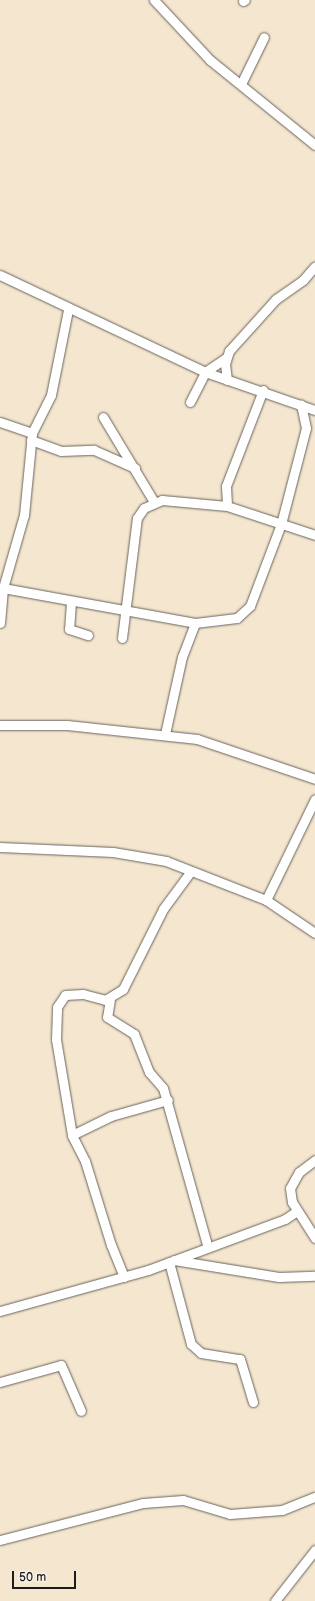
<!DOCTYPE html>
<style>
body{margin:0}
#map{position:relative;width:315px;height:1601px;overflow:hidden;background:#f4e6cf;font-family:"Balsamiq Sans",sans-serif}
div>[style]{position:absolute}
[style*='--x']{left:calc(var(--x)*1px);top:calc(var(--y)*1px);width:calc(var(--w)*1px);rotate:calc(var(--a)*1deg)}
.roads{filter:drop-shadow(0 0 1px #68635b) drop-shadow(0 0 1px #68635b)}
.minor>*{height:9px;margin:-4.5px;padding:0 4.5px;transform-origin:4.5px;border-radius:4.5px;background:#fff}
span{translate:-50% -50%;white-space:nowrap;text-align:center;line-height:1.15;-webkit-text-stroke:4px #f7f3e8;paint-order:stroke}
.scale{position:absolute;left:12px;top:1571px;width:64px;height:18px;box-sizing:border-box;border:2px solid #1c1c1c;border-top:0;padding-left:5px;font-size:12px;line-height:14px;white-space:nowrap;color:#1c1c1c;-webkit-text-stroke:3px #f7f3e8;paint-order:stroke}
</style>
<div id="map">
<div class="roads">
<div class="minor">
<i style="--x:154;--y:0;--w:82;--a:47"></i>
<i style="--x:210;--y:60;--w:135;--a:39"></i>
<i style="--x:243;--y:1;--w:2;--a:-27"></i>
<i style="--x:241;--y:84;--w:52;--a:-63.9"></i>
<i style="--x:0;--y:275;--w:227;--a:25.3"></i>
<i style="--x:205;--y:372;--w:116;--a:19.1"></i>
<i style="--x:227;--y:380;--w:16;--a:-97"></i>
<i style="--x:225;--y:364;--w:14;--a:-73"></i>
<i style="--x:229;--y:351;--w:70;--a:-47.9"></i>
<i style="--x:276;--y:299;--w:33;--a:-35"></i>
<i style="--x:303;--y:280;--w:18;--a:-49"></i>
<i style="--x:263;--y:390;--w:103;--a:111.1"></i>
<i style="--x:226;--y:486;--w:20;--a:87"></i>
<i style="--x:227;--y:506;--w:93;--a:18.2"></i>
<i style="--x:190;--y:402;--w:34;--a:-63"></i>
<i style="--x:205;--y:372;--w:25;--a:-34"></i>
<i style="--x:103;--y:417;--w:99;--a:59"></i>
<i style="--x:0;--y:422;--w:34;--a:19"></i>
<i style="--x:31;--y:440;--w:32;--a:20"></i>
<i style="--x:61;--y:451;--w:33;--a:-2"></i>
<i style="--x:94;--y:450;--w:45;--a:23.7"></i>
<i style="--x:3;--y:588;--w:195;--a:10.3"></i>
<i style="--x:195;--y:623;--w:42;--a:-6.8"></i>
<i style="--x:237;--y:618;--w:18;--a:-43"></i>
<i style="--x:250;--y:606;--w:88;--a:-69.3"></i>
<i style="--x:281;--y:524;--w:99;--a:-75.4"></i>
<i style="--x:306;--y:428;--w:24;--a:-102"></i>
<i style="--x:71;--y:602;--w:27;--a:94"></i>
<i style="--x:69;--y:629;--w:20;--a:18"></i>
<i style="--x:0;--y:623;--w:35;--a:-85"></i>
<i style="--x:3;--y:588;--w:76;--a:-74"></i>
<i style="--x:24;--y:515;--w:82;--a:-84.4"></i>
<i style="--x:32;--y:433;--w:42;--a:-63.4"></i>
<i style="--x:51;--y:395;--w:87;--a:-78.7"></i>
<i style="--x:122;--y:638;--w:121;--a:-82.9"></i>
<i style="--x:137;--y:518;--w:12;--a:-55"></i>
<i style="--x:144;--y:508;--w:20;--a:-24"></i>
<i style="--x:162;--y:500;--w:65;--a:5.3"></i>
<i style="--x:0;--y:725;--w:67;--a:0"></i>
<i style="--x:67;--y:725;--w:131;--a:6.1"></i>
<i style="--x:197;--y:739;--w:125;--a:18.7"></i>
<i style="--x:165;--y:734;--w:79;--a:-77.6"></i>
<i style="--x:182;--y:657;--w:36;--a:-69"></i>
<i style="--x:0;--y:847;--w:113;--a:2.5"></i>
<i style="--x:113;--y:852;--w:54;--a:9.6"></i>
<i style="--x:166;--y:861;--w:107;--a:21.3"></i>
<i style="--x:266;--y:900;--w:59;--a:34"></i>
<i style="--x:266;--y:900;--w:112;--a:-64.1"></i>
<i style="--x:110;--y:999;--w:18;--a:99"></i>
<i style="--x:107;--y:1017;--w:32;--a:32"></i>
<i style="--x:134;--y:1034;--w:41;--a:68.5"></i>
<i style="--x:149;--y:1072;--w:21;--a:49"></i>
<i style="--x:163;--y:1088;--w:163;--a:74.3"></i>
<i style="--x:72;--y:1135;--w:43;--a:-26"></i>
<i style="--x:111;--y:1116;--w:59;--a:-15.7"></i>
<i style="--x:315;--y:1160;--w:20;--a:143"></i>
<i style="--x:299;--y:1172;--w:18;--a:119"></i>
<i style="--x:290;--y:1188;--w:14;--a:82"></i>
<i style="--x:292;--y:1202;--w:43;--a:57.4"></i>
<i style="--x:174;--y:1260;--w:106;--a:9.2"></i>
<i style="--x:279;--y:1277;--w:36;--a:-2"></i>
<i style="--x:169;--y:1262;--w:85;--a:75"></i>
<i style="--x:191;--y:1344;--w:13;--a:42"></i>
<i style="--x:201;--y:1353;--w:39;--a:9"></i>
<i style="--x:240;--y:1359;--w:45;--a:73.2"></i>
<i style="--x:124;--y:1277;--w:35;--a:-112"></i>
<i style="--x:111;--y:1245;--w:88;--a:-107.2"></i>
<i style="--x:85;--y:1161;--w:29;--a:-117"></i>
<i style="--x:72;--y:1135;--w:97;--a:-99.5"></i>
<i style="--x:56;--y:1039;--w:32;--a:-88"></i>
<i style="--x:57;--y:1007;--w:14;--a:-56"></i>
<i style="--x:65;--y:995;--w:18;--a:-3"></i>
<i style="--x:83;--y:994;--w:23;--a:15"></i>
<i style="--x:105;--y:1000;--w:21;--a:-31"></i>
<i style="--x:123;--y:989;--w:89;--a:-63.4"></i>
<i style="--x:163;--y:909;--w:47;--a:-53.6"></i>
<i style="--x:0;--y:1311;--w:154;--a:-15.5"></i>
<i style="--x:148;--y:1270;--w:146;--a:-20.4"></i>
<i style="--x:285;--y:1219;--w:14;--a:-34"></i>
<i style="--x:0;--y:1382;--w:63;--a:-15.6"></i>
<i style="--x:61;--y:1365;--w:50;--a:66.5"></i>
<i style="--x:0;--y:1540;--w:148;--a:-14.5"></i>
<i style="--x:143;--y:1503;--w:40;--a:-4.3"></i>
<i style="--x:183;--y:1500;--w:49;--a:16.6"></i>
<i style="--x:230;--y:1514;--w:52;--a:-4.4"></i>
<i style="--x:282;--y:1510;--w:35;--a:-22"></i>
<i style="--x:275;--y:1601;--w:65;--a:-51.9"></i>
</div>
</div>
<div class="scale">50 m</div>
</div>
